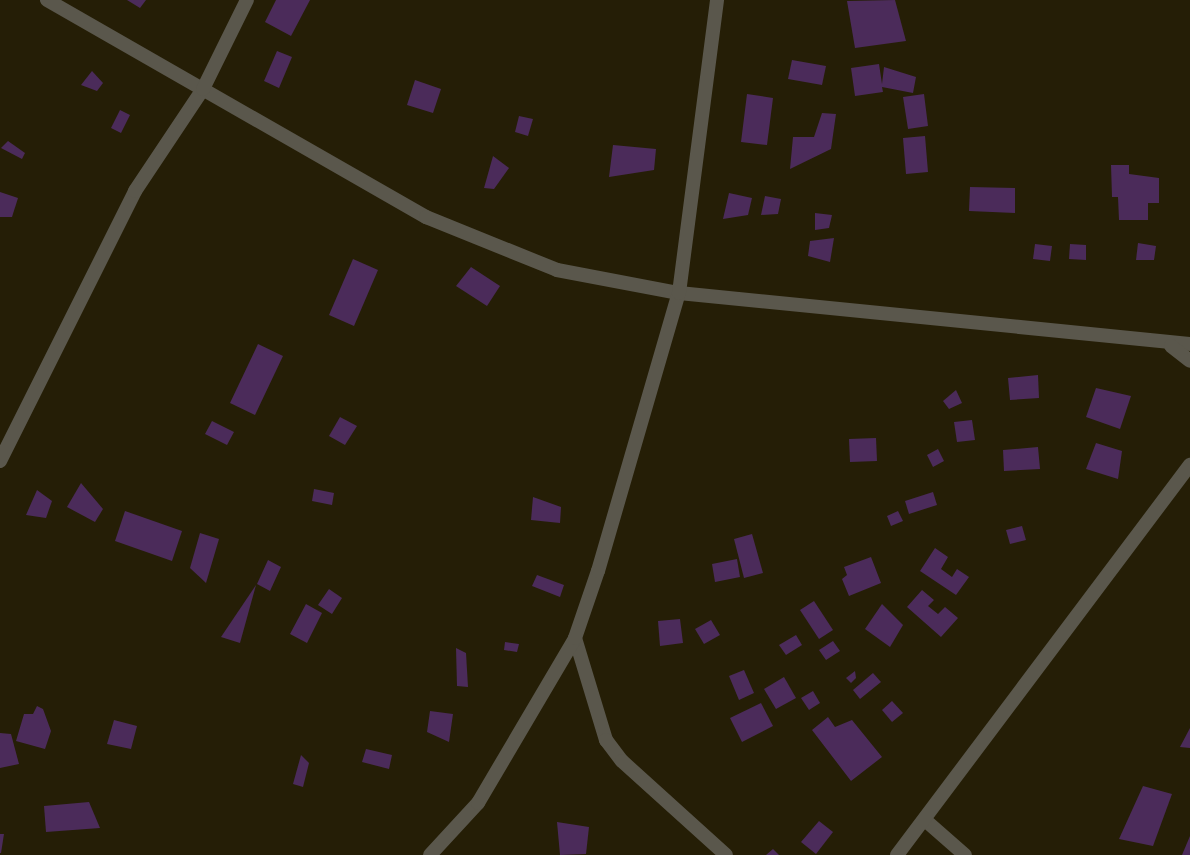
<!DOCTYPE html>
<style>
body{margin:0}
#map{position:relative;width:1190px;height:855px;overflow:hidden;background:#251e06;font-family:Roboto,sans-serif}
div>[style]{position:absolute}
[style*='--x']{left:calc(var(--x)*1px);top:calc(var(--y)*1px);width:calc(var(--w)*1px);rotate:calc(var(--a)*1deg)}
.building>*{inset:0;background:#4b2b5a}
.minor>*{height:14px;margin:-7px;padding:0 7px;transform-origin:7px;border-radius:7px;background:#5a574c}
.tertiary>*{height:14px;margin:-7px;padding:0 7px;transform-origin:7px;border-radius:7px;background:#5a574c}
span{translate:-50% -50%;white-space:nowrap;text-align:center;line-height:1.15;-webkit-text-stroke:4.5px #251e06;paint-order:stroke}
</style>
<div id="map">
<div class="building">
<i style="clip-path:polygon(127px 0,146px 0,140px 8px)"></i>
<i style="clip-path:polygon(276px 0,310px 0,291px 36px,265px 22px)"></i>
<i style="clip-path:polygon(895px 0,906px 41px,855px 48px,847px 1px)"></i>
<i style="clip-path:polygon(277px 51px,292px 57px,279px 88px,264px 81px)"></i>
<i style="clip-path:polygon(792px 60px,826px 66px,822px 85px,788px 79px)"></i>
<i style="clip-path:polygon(879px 64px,882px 84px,884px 67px,916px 77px,913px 93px,882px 87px,883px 92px,855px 96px,851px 68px)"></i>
<i style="clip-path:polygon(92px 71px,103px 83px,97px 91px,81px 85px)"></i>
<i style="clip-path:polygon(415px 80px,441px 89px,433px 113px,407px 105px)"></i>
<i style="clip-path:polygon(747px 94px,773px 98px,767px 145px,741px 142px)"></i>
<i style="clip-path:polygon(924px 94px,928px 126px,908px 129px,903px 97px)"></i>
<i style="clip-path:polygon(120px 110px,130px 115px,121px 133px,111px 128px)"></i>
<i style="clip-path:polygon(822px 113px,836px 114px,831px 149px,790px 169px,793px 137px,814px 137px)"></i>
<i style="clip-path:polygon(519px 116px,533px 119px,528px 136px,515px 132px)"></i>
<i style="clip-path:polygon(925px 136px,928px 172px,906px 174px,903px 138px)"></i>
<i style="clip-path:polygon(8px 141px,25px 153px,22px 159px,1px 148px)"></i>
<i style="clip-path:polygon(613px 145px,656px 149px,654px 170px,609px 177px)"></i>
<i style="clip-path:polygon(493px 156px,509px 168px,494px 189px,484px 188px)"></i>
<i style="clip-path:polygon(1111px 165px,1129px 165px,1129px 174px,1159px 178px,1159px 203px,1148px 203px,1148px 220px,1119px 220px,1118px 197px,1112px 197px)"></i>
<i style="clip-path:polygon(970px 187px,1015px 188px,1015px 213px,969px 211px)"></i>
<i style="clip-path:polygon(0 192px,18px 198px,12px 217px,0 217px)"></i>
<i style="clip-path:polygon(729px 193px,752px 198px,748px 215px,723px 219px)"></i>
<i style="clip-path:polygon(765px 196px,781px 199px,778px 214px,761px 215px)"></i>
<i style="clip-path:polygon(815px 213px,832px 215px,829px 228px,815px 230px)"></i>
<i style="clip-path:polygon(834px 238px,830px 262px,808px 256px,810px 241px)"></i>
<i style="clip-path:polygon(1138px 243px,1156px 246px,1154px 260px,1136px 260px)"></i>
<i style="clip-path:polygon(1035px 244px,1052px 246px,1050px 261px,1033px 259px)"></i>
<i style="clip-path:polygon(1070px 244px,1086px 245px,1086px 260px,1069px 259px)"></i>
<i style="clip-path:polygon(353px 259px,378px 270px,354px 326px,329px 315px)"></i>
<i style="clip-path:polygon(471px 267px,500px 286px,487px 306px,456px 286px)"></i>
<i style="clip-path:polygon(258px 344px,283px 356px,255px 415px,230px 403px)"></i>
<i style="clip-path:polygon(1038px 375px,1039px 398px,1010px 400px,1008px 378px)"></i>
<i style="clip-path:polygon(1096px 388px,1131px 396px,1120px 429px,1086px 417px)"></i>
<i style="clip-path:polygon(956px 390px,962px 403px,949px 409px,943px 401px)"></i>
<i style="clip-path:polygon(340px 417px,357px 426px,345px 445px,329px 436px)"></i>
<i style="clip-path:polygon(972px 420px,975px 440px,957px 442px,954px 422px)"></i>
<i style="clip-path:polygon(212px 421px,234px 432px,227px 445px,205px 434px)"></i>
<i style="clip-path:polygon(876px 438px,877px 461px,850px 462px,849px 439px)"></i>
<i style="clip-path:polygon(1096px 443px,1122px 451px,1118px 479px,1086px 469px)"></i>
<i style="clip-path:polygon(1038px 447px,1040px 469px,1004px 471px,1003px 450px)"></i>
<i style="clip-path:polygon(938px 449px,944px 461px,933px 467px,927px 455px)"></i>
<i style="clip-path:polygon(81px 483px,103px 509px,95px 522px,67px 507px)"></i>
<i style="clip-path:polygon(314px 489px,334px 493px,332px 505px,312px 501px)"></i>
<i style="clip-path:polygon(37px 490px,52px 501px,46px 518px,26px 515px)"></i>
<i style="clip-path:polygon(933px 492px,937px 505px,909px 514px,905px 501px)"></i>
<i style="clip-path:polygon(533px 497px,561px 507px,560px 523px,531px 520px)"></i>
<i style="clip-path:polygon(125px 511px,182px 531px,172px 561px,115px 541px)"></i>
<i style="clip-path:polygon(898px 511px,903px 521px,891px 526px,887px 516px)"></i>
<i style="clip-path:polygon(1022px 526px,1026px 540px,1010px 544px,1006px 530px)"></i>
<i style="clip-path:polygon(200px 533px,219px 539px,206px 583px,190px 568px)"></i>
<i style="clip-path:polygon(752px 534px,763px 573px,744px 578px,734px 539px)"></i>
<i style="clip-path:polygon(935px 548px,948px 557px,941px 569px,952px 577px,957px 569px,969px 577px,956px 595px,920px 571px)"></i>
<i style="clip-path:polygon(871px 557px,881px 583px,849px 596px,842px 579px,847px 575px,844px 567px)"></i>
<i style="clip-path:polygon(737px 559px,740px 577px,715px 582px,712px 564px)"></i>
<i style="clip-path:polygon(268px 560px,281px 567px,270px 591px,257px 584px)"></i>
<i style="clip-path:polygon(537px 575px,564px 585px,560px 597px,532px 586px)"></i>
<i style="clip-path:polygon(256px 585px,240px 643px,221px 637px)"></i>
<i style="clip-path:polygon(329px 589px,342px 598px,332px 614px,318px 605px)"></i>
<i style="clip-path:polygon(922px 590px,934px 600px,928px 606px,938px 614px,945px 607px,958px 618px,941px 637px,907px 607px)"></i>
<i style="clip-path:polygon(814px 601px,833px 630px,819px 639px,800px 610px)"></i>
<i style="clip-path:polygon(306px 604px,322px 613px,307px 643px,290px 634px)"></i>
<i style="clip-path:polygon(882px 604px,903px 625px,890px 647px,865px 629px)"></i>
<i style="clip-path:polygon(680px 619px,683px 643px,660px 646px,658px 621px)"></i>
<i style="clip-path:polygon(711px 620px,720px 635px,704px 644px,695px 629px)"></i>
<i style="clip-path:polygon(796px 635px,802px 645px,786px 655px,779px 645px)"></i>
<i style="clip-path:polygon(833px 641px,840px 651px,826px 660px,819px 650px)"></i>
<i style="clip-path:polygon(505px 642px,519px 644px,517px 652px,504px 650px)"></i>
<i style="clip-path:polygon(456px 648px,466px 653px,468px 687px,457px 686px)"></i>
<i style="clip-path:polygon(744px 670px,754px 693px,739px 700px,729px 676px)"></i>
<i style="clip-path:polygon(855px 671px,856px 678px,851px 683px,846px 678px)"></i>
<i style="clip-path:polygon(873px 673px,881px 682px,860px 699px,853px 690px)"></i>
<i style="clip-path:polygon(784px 677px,796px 698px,776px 709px,764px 689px)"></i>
<i style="clip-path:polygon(813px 691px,820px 703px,809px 710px,801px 698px)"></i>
<i style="clip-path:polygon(892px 701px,903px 713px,892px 722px,882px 710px)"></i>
<i style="clip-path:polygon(761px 703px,773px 726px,742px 742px,730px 718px)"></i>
<i style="clip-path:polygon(37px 706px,43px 709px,51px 731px,45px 749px,16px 741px,24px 714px,33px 714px)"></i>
<i style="clip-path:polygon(430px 711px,453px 714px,449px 742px,427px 732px)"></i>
<i style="clip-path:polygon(828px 717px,835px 727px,852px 720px,882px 757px,851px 781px,812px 730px)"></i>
<i style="clip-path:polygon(114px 720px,137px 726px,131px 749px,107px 744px)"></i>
<i style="clip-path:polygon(1190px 728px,1190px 748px,1180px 747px)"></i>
<i style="clip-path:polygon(0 733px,11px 734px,19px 764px,0 768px)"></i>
<i style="clip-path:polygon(366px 749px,392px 755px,389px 769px,362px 762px)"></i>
<i style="clip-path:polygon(301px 755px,309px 763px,303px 787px,293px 784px)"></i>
<i style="clip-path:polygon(1143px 786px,1172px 794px,1153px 846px,1119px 839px)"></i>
<i style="clip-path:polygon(89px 802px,100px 828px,46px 832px,44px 806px)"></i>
<i style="clip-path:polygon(819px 821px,833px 832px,816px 854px,801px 842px)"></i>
<i style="clip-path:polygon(557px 822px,589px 827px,586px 854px,560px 855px)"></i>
<i style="clip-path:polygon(0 834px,4px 834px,1px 853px,0 853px)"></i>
<i style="clip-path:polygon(1190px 836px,1190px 855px,1182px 855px)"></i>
<i style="clip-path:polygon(773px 849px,779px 855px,766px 855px)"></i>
</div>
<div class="minor">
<i style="--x:47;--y:0;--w:437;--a:29.8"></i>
<i style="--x:426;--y:217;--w:141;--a:22"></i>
<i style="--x:557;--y:270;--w:124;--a:10.7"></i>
<i style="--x:679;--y:293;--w:514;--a:5.7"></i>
<i style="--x:1171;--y:346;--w:24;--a:38"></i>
<i style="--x:0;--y:461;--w:302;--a:-63.4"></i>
<i style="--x:135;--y:191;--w:123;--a:-56.3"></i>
<i style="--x:203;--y:89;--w:99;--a:-63.7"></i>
<i style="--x:575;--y:638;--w:107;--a:73.1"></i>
<i style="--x:606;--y:740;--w:26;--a:53"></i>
<i style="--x:622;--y:761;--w:140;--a:42.1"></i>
<i style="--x:925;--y:820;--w:53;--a:41.2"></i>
<i style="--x:430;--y:855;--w:71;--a:-47.3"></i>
<i style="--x:478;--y:803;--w:191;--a:-59.5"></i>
<i style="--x:575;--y:638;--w:71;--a:-71.1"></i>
<i style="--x:598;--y:571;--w:290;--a:-73.8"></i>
<i style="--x:679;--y:293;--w:295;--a:-82.6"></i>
</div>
<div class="tertiary">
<i style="--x:897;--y:855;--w:488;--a:-53.1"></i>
</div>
</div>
